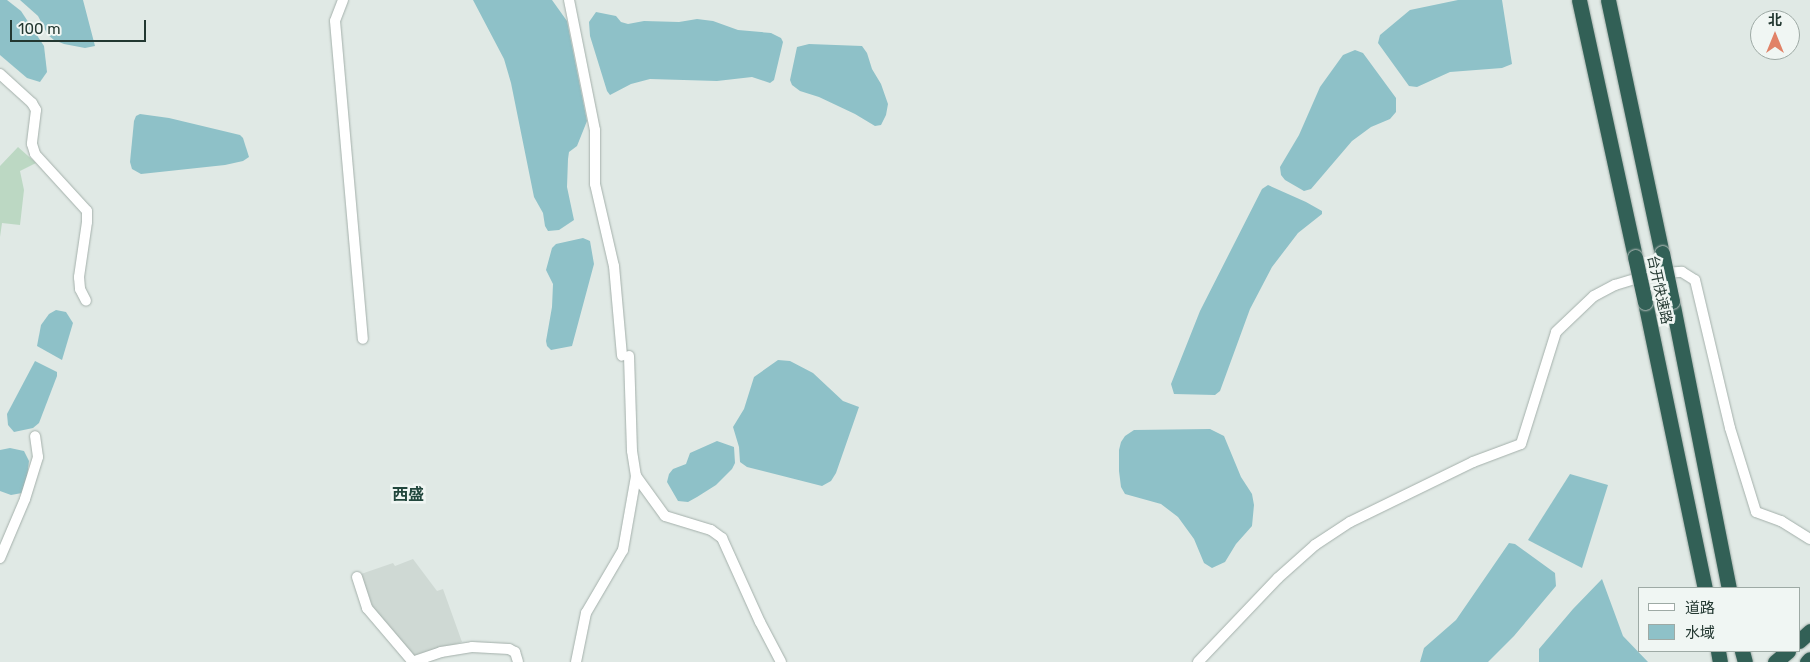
<!DOCTYPE html>
<meta charset="utf-8">
<style>
body{margin:0}
#map{position:relative;width:1810px;height:662px;overflow:hidden;background:#e0e9e5;font-family:Rubik,"Noto Sans SC",sans-serif}
div>[style]{position:absolute}
[style*='--x']{left:calc(var(--x)*1px);top:calc(var(--y)*1px);width:calc(var(--w)*1px);rotate:calc(var(--a)*1deg)}
.built>*{inset:0;background:#cfd9d4}
.green>*{inset:0;background:#bcd8c3}
.water>*{inset:0;background:#8ec1c8}
.roads{filter:drop-shadow(0 0 1px #a4b0ab) drop-shadow(0 0 1px #a4b0ab)}
.street>*{height:10px;margin:-5px;padding:0 5px;transform-origin:5px;border-radius:5px;background:#fff}
.highway>*{height:15px;margin:-7.5px;padding:0 7.5px;transform-origin:7.5px;border-radius:7.5px;background:#326056}
.bridges{filter:drop-shadow(0 0 1px #bdc3c1) drop-shadow(0 0 1px #bdc3c1)}
.highway-bridge>*{height:15px;margin:-7.5px;padding:0 7.5px;transform-origin:7.5px;border-radius:7.5px;background:#326056}
span{translate:-50% -50%;white-space:nowrap;text-align:center;line-height:1.15;-webkit-text-stroke:5px #f0f6f3;paint-order:stroke}
.street-label{font-size:14px;color:#233831}
.quarter-label{font-size:16px;color:#22473d;font-weight:700}
.legend{position:absolute;left:1638px;top:587px;width:162px;height:65px;box-sizing:border-box;background:#f0f6f3;border:1px solid #9eaaa5;margin:0;padding:6px 9px;list-style:none;font-size:15px;color:#233831}
.legend li{display:flex;align-items:center;gap:10px;height:25px}
.legend b{width:25px;border:1px solid #9eaaa5}
.north{position:absolute;left:1750px;top:10px;width:50px;height:50px;box-sizing:border-box;background:#f0f6f3;border:1px solid #9eaaa5;border-radius:50%;rotate:0deg;font-size:14px;font-weight:700;line-height:20px;text-align:center;color:#233831}
.north::after{content:'';display:block;margin:auto;width:18px;height:22px;background:#e18267;clip-path:polygon(50% 0,100% 100%,50% 72%,0 100%)}
.scale{position:absolute;left:10px;top:20px;width:136px;height:22px;box-sizing:border-box;border:2px solid #233831;border-top:0;padding-left:6px;font-size:15px;line-height:18px;white-space:nowrap;color:#233831;-webkit-text-stroke:4px #f0f6f3;paint-order:stroke}
</style>
<div id="map">
<div class="built">
<i style="clip-path:polygon(413px 559px,437px 591px,443px 589px,462px 642px,412px 658px,377px 619px,361px 574px,393px 563px,395px 566px)"></i>
</div>
<div class="green">
<i style="clip-path:polygon(18px 147px,36px 163px,20px 171px,24px 190px,20px 225px,2px 223px,0 237px,0 166px)"></i>
</div>
<div class="water">
<i style="clip-path:polygon(0 0,7px 0,21px 11px,44px 46px,47px 72px,40px 82px,27px 78px,0 55px)"></i>
<i style="clip-path:polygon(20px 0,83px 0,95px 46px,85px 48px,64px 44px,54px 40px,48px 35px,38px 16px)"></i>
<i style="clip-path:polygon(473px 0,552px 0,567px 21px,587px 121px,577px 146px,569px 152px,568px 159px,567px 187px,574px 220px,559px 230px,548px 231px,545px 226px,543px 213px,534px 197px,511px 83px,504px 59px)"></i>
<i style="clip-path:polygon(1458px 0,1502px 0,1512px 64px,1502px 68px,1450px 72px,1417px 87px,1409px 86px,1378px 43px,1380px 35px,1410px 10px)"></i>
<i style="clip-path:polygon(596px 12px,616px 16px,621px 22px,628px 24px,644px 21px,679px 22px,697px 19px,713px 21px,738px 30px,771px 33px,781px 38px,783px 42px,774px 80px,770px 83px,752px 77px,717px 81px,650px 79px,631px 84px,610px 95px,607px 91px,590px 36px,589px 22px)"></i>
<i style="clip-path:polygon(809px 44px,862px 46px,867px 53px,872px 69px,881px 84px,888px 104px,886px 115px,881px 125px,875px 126px,855px 114px,819px 97px,800px 91px,792px 85px,790px 80px,797px 47px)"></i>
<i style="clip-path:polygon(1355px 50px,1363px 53px,1396px 98px,1396px 112px,1390px 119px,1371px 127px,1352px 141px,1311px 189px,1304px 191px,1285px 180px,1281px 175px,1280px 167px,1299px 135px,1320px 87px,1343px 55px)"></i>
<i style="clip-path:polygon(140px 114px,169px 118px,240px 135px,243px 138px,249px 157px,243px 161px,225px 165px,141px 174px,132px 169px,130px 162px,134px 121px,136px 116px)"></i>
<i style="clip-path:polygon(1268px 185px,1306px 202px,1322px 211px,1322px 214px,1298px 233px,1272px 267px,1250px 309px,1220px 391px,1215px 395px,1174px 394px,1171px 384px,1200px 311px,1262px 189px)"></i>
<i style="clip-path:polygon(583px 238px,590px 241px,594px 264px,572px 346px,551px 350px,547px 346px,546px 341px,552px 307px,553px 284px,546px 270px,552px 248px,556px 244px)"></i>
<i style="clip-path:polygon(56px 310px,66px 312px,73px 323px,62px 360px,37px 346px,41px 325px,49px 314px)"></i>
<i style="clip-path:polygon(778px 360px,790px 361px,813px 373px,843px 401px,859px 407px,836px 473px,831px 481px,822px 486px,747px 467px,740px 462px,739px 447px,733px 427px,744px 409px,754px 377px)"></i>
<i style="clip-path:polygon(35px 361px,57px 372px,57px 376px,39px 423px,33px 428px,14px 432px,8px 425px,7px 414px)"></i>
<i style="clip-path:polygon(1210px 429px,1224px 436px,1241px 477px,1252px 494px,1254px 505px,1252px 526px,1236px 544px,1225px 562px,1212px 568px,1204px 563px,1194px 539px,1178px 517px,1161px 504px,1125px 494px,1121px 487px,1119px 471px,1119px 450px,1121px 442px,1125px 436px,1134px 430px)"></i>
<i style="clip-path:polygon(717px 441px,734px 447px,735px 463px,732px 469px,716px 485px,697px 497px,688px 502px,678px 501px,667px 482px,669px 474px,673px 469px,686px 464px,690px 453px)"></i>
<i style="clip-path:polygon(10px 448px,24px 451px,29px 461px,27px 479px,22px 493px,11px 495px,0 491px,0 450px)"></i>
<i style="clip-path:polygon(1570px 474px,1608px 485px,1582px 568px,1528px 540px)"></i>
<i style="clip-path:polygon(1509px 543px,1515px 544px,1555px 573px,1556px 586px,1514px 636px,1488px 662px,1420px 662px,1424px 648px,1456px 620px)"></i>
<i style="clip-path:polygon(1602px 579px,1623px 636px,1648px 662px,1539px 662px,1539px 649px,1573px 609px)"></i>
</div>
<div class="roads">
<div class="street">
<i style="--x:343;--y:0;--w:22;--a:111"></i>
<i style="--x:335;--y:21;--w:319;--a:85"></i>
<i style="--x:569;--y:0;--w:133;--a:78.7"></i>
<i style="--x:595;--y:130;--w:54;--a:90"></i>
<i style="--x:595;--y:184;--w:84;--a:77"></i>
<i style="--x:614;--y:266;--w:90;--a:84.9"></i>
<i style="--x:0;--y:74;--w:43;--a:42.2"></i>
<i style="--x:32;--y:103;--w:8;--a:60"></i>
<i style="--x:36;--y:110;--w:34;--a:97"></i>
<i style="--x:32;--y:144;--w:10;--a:73"></i>
<i style="--x:35;--y:154;--w:77;--a:47.6"></i>
<i style="--x:87;--y:211;--w:11;--a:90"></i>
<i style="--x:87;--y:222;--w:56;--a:98.3"></i>
<i style="--x:79;--y:277;--w:12;--a:85"></i>
<i style="--x:80;--y:289;--w:13;--a:63"></i>
<i style="--x:629;--y:356;--w:95;--a:88.2"></i>
<i style="--x:632;--y:451;--w:25;--a:81"></i>
<i style="--x:636;--y:476;--w:49;--a:54.1"></i>
<i style="--x:665;--y:516;--w:48;--a:16.9"></i>
<i style="--x:711;--y:530;--w:14;--a:36"></i>
<i style="--x:722;--y:538;--w:92;--a:65.7"></i>
<i style="--x:760;--y:622;--w:45;--a:62.3"></i>
<i style="--x:0;--y:558;--w:64;--a:-67"></i>
<i style="--x:25;--y:499;--w:44;--a:-72.8"></i>
<i style="--x:38;--y:457;--w:21;--a:-98"></i>
<i style="--x:357;--y:577;--w:33;--a:72"></i>
<i style="--x:367;--y:608;--w:71;--a:49.6"></i>
<i style="--x:412;--y:662;--w:31;--a:-19"></i>
<i style="--x:441;--y:652;--w:31;--a:-9"></i>
<i style="--x:472;--y:647;--w:37;--a:3"></i>
<i style="--x:509;--y:649;--w:7;--a:27"></i>
<i style="--x:515;--y:652;--w:10;--a:73"></i>
<i style="--x:576;--y:662;--w:50;--a:-78.5"></i>
<i style="--x:586;--y:613;--w:73;--a:-59.6"></i>
<i style="--x:623;--y:550;--w:75;--a:-80"></i>
<i style="--x:1198;--y:662;--w:116;--a:-46.4"></i>
<i style="--x:1278;--y:578;--w:50;--a:-41.7"></i>
<i style="--x:1315;--y:545;--w:42;--a:-33.3"></i>
<i style="--x:1350;--y:522;--w:137;--a:-26"></i>
<i style="--x:1473;--y:462;--w:51;--a:-20.6"></i>
<i style="--x:1521;--y:444;--w:117;--a:-72.6"></i>
<i style="--x:1556;--y:332;--w:52;--a:-43.5"></i>
<i style="--x:1594;--y:296;--w:24;--a:-28"></i>
<i style="--x:1615;--y:285;--w:37;--a:-17"></i>
<i style="--x:1650;--y:274;--w:32;--a:-4"></i>
<i style="--x:1682;--y:272;--w:15;--a:32"></i>
<i style="--x:1695;--y:280;--w:152;--a:76.7"></i>
<i style="--x:1730;--y:428;--w:88;--a:72.8"></i>
<i style="--x:1756;--y:512;--w:27;--a:20"></i>
<i style="--x:1781;--y:521;--w:34;--a:32"></i>
</div>
<div class="highway">
<i style="--x:1579;--y:0;--w:263;--a:77.7"></i>
<i style="--x:1608;--y:0;--w:259;--a:78"></i>
<i style="--x:1672;--y:301;--w:293;--a:78.8"></i>
<i style="--x:1645;--y:302;--w:292;--a:78.2"></i>
<i style="--x:1799;--y:641;--w:15;--a:-42"></i>
<i style="--x:1718;--y:651;--w:11;--a:80"></i>
<i style="--x:1742;--y:651;--w:11;--a:75"></i>
<i style="--x:1775;--y:662;--w:17;--a:-40"></i>
<i style="--x:1807;--y:662;--w:4;--a:-45"></i>
</div>
</div>
<div class="bridges">
<div class="highway-bridge">
<i style="--x:1662;--y:253;--w:49;--a:78.2"></i>
<i style="--x:1635;--y:257;--w:46;--a:77.5"></i>
</div>
</div>
<div class="street-label">
<span style="left:1659px;top:290px;rotate:78deg">台开快速路</span>
</div>
<div class="quarter-label">
<span style="left:408px;top:495px">西盛</span>
</div>
<ul class="legend">
<li><b style="height:6px;background:#fff"></b>道路</li>
<li><b style="height:14px;background:#8ec1c8"></b>水域</li>
</ul>
<div class="north">北</div>
<div class="scale">100 m</div>
</div>
